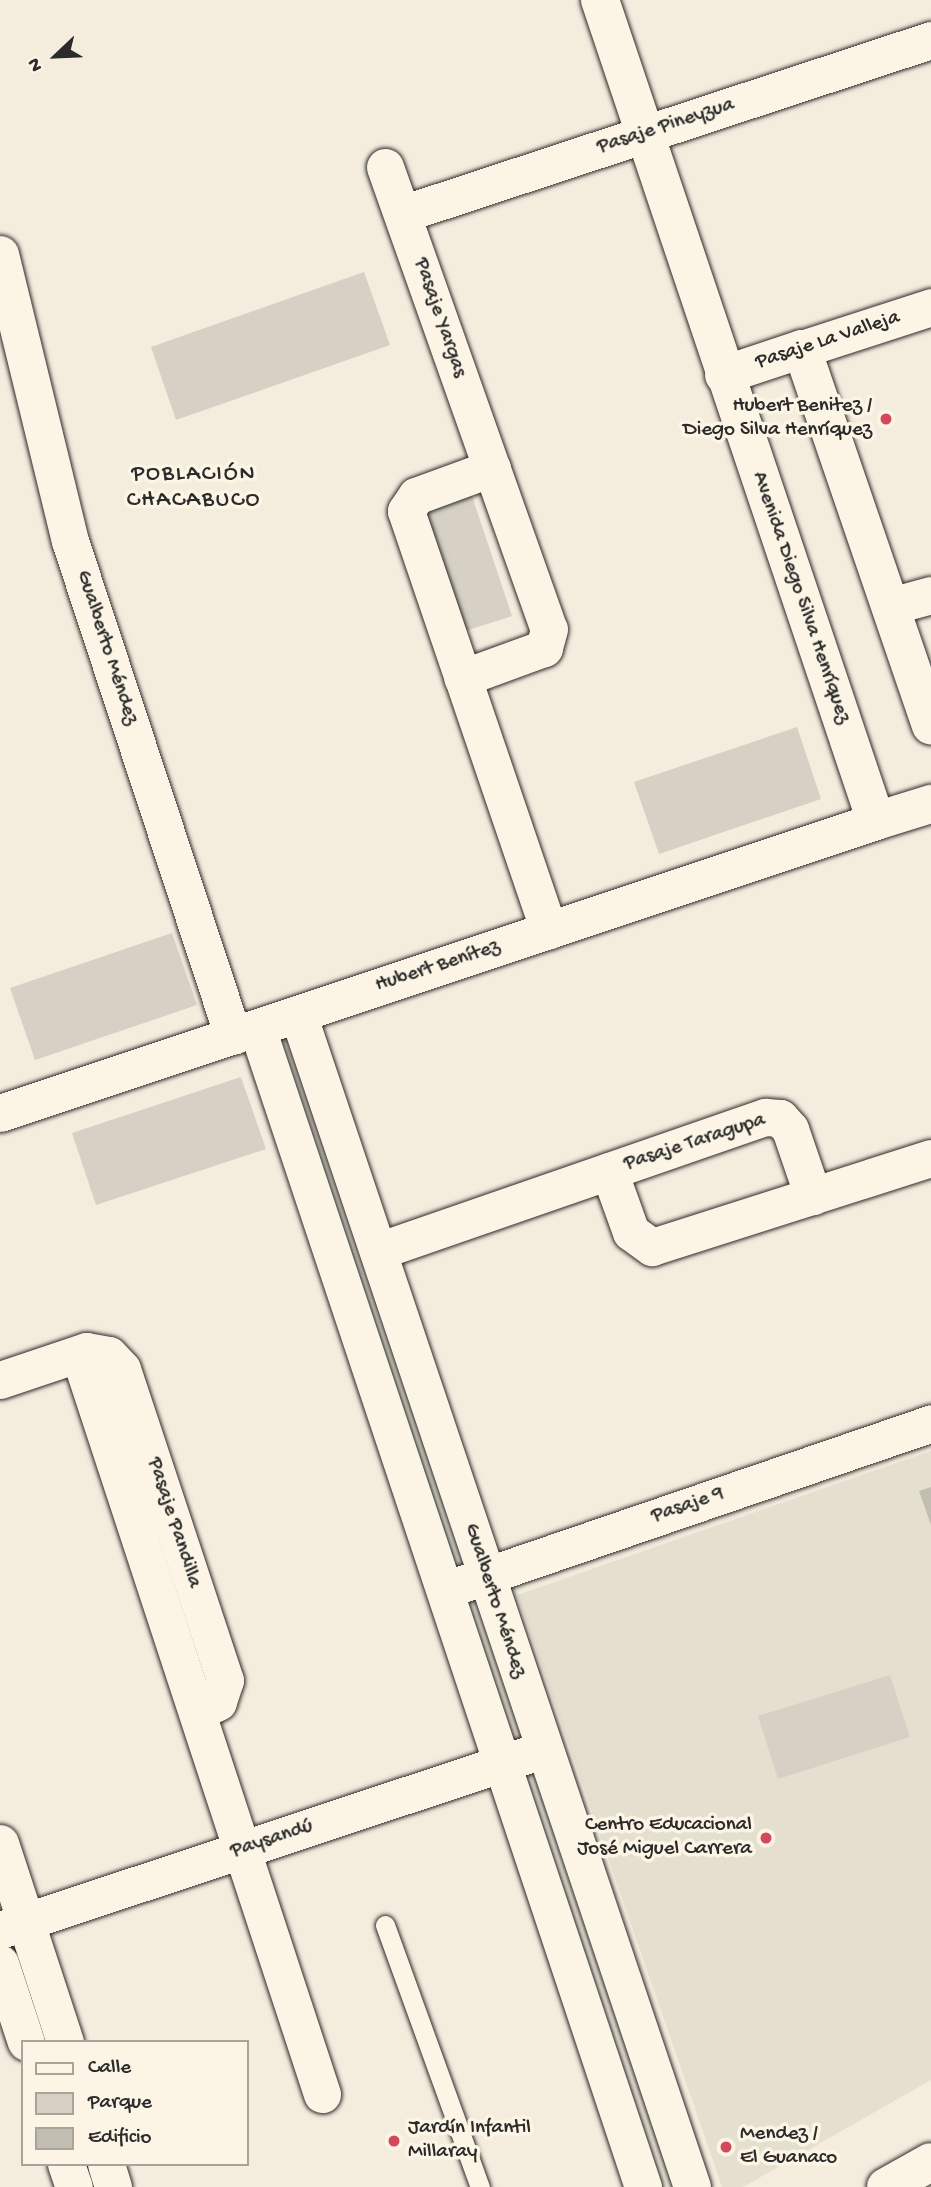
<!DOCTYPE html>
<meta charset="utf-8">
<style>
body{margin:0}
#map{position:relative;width:931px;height:2187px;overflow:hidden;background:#f4edde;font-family:"Gochi Hand",sans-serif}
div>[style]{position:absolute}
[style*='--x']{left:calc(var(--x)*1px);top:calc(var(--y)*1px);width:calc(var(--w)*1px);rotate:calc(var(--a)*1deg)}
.built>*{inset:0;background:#e5dfd0}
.green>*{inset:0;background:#d6d1c4}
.building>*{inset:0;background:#c2bdb1}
.roads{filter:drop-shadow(0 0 2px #2b2b2b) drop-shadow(0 0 2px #2b2b2b)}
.lane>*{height:19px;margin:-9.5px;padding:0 9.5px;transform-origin:9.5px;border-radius:9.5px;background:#fcf5e5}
.street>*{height:37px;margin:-18.5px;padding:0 18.5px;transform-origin:18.5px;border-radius:18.5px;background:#fcf5e5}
.secondary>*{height:38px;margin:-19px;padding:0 19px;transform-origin:19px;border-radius:19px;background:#fcf5e5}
.dots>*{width:19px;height:19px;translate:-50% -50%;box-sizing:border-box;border:4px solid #fcf5e5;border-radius:50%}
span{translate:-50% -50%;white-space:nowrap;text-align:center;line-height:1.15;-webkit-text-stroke:7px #fcf5e5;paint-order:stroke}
.street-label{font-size:21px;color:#2b2b2b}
.poi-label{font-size:21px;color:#2b2b2b}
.right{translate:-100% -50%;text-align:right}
.left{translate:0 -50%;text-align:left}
.neighbourhood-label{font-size:23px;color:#2b2b2b;letter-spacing:2px}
.legend{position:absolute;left:21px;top:2040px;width:228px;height:126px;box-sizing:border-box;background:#fcf5e5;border:2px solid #a8a49b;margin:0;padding:9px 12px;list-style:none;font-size:21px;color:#2b2b2b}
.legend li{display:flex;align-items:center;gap:14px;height:35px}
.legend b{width:35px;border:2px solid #a8a49b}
.north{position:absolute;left:21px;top:21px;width:70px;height:70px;-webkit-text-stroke:5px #fcf5e5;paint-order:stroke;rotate:247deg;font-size:19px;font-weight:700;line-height:28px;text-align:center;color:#2b2b2b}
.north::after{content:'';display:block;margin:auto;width:24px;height:32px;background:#2b2b2b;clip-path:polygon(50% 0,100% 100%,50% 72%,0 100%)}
</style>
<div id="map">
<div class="built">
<i style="clip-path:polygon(931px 1451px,931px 2080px,743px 2187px,722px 2187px,517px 1595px)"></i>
</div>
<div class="green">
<i style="clip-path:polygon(364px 272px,390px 345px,176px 420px,151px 347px)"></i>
<i style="clip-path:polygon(471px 493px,512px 616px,462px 632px,421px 510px)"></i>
<i style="clip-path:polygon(797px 727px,821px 799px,659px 854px,634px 782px)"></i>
<i style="clip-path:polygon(172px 933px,197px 1005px,35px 1060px,10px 988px)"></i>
<i style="clip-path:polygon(241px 1077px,266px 1149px,96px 1205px,72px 1133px)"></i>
<i style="clip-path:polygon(890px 1675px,910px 1737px,778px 1779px,758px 1716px)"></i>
</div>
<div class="building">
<i style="clip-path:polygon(931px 1487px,931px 1525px,919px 1491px)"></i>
</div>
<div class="roads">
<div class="lane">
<i style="--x:385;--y:1925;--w:279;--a:70.1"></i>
</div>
<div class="street">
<i style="--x:385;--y:167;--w:490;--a:70.5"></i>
<i style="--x:549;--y:629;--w:20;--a:105"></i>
<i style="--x:544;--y:648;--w:87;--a:159.9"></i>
<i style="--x:402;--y:214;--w:557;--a:-18.21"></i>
<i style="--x:0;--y:254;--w:295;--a:76.3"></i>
<i style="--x:70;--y:541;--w:521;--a:71.77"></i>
<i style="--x:802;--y:349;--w:136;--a:-18"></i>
<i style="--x:492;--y:468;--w:81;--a:159.8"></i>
<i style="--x:416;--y:496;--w:18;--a:124"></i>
<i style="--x:406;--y:511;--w:443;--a:71.2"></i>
<i style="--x:891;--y:606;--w:41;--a:-15.4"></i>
<i style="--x:298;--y:1014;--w:1237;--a:71.43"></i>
<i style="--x:257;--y:1028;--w:1222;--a:71.58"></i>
<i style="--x:0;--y:1113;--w:923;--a:-18.43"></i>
<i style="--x:609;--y:1171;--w:65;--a:70.2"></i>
<i style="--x:631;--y:1232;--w:26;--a:36"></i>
<i style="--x:652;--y:1247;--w:293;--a:-17.7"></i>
<i style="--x:378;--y:1251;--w:410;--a:-19.1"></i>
<i style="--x:765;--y:1117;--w:15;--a:4"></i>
<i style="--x:780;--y:1118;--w:15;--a:48"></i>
<i style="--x:790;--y:1129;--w:71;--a:71.1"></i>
<i style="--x:79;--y:1354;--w:779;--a:71.82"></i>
<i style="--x:0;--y:1380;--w:91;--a:-18.6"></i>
<i style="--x:86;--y:1351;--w:23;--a:10"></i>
<i style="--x:109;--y:1355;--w:19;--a:47"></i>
<i style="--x:122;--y:1369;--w:328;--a:71.7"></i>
<i style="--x:225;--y:1680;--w:23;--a:108"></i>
<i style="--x:218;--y:1702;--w:23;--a:155"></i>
<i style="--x:462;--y:1584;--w:496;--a:-18.9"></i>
<i style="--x:0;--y:1843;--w:209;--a:71.9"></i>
<i style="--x:0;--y:1930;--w:555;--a:-18.37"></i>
<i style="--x:0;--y:1963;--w:83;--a:71.8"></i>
<i style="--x:66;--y:2164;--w:24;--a:71"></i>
<i style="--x:106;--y:2164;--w:24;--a:73"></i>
</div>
<div class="secondary">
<i style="--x:600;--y:0;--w:866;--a:71.42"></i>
<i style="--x:876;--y:821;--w:58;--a:-17.2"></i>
<i style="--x:724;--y:375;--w:82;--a:-18.4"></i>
<i style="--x:802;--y:349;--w:398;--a:71.1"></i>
<i style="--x:886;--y:2187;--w:51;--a:-29.1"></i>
</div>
</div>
<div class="dots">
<i style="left:886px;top:419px;background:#d1495b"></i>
<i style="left:766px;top:1838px;background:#d1495b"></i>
<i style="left:394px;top:2141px;background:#d1495b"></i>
<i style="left:726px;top:2147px;background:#d1495b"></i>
</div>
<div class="street-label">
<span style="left:666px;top:127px;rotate:-18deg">Pasaje Pineyzua</span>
<span style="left:439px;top:318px;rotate:71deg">Pasaje Yargas</span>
<span style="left:828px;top:341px;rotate:-18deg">Pasaje La Valleja</span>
<span style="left:800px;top:598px;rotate:71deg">Avenida Diego Silva Henríquez</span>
<span style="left:106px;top:648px;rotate:72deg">Gualberto Méndez</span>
<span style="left:438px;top:967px;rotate:-18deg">Hubert Benítez</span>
<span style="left:695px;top:1143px;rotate:-18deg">Pasaje Taragupa</span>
<span style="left:688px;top:1506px;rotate:-19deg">Pasaje 9</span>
<span style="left:173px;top:1523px;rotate:72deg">Pasaje Pandilla</span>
<span style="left:494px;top:1601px;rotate:72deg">Gualberto Méndez</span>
<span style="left:272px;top:1840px;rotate:-18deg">Paysandú</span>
</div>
<div class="poi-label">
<span class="right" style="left:872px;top:419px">Hubert Benitez /<br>Diego Silva Henríquez</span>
<span class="right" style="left:752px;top:1838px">Centro Educacional<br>José Miguel Carrera</span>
<span class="left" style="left:408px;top:2141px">Jardín Infantil<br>Millaray</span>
<span class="left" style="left:740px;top:2147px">Mendez /<br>El Guanaco</span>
</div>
<div class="neighbourhood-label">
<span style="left:194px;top:488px">POBLACIÓN<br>CHACABUCO</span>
</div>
<ul class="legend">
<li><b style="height:9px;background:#fcf5e5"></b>Calle</li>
<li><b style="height:19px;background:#d6d1c4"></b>Parque</li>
<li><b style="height:19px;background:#c2bdb1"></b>Edificio</li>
</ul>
<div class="north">N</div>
</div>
